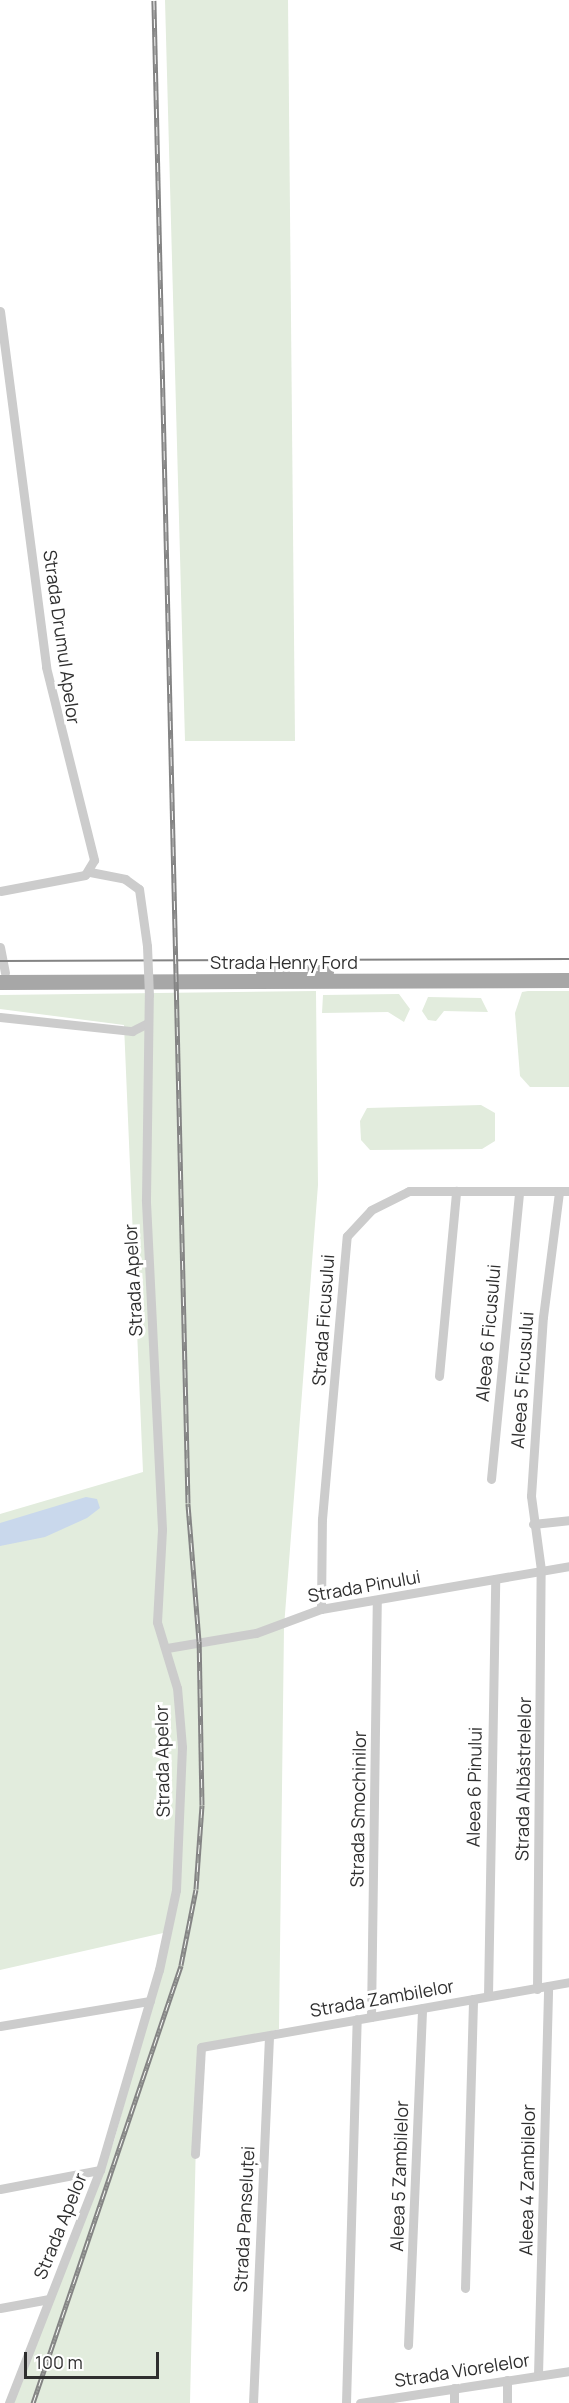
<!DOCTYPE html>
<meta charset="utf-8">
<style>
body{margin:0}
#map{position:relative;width:569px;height:2403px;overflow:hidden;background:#fff;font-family:Manrope,sans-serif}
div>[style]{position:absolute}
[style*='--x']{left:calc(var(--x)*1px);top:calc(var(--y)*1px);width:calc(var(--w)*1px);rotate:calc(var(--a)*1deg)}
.green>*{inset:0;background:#e2ecdd}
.water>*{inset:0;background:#c9d8ec}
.street>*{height:9px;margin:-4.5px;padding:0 4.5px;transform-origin:4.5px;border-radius:4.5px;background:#ccc}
.primary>*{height:15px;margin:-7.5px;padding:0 7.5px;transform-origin:7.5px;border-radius:7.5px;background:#a7a7a7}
.tram>*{height:1.5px;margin:-0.75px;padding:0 0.75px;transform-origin:0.75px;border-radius:0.75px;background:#848484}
.rail>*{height:5px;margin-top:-2.5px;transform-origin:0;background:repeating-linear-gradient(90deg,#fff 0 9px,#848484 0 18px);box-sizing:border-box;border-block:2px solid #848484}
.street-bridge>*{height:9px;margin:-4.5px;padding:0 4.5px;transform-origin:4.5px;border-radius:4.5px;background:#ccc}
span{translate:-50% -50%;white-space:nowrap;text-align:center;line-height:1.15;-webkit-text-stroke:6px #fff;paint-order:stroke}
.street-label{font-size:18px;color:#2f2f2f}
.scale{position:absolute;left:24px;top:2352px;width:135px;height:27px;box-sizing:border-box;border:3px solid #2f2f2f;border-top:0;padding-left:8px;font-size:18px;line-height:21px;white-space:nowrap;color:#2f2f2f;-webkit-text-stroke:4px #fff;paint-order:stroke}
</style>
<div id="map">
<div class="green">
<i style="clip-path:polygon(165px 0,288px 0,295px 741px,185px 741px)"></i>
<i style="clip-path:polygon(316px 991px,318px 1185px,284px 1627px,279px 2029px,198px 2051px,190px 2403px,13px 2403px,114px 2141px,172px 1931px,0 1970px,0 1514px,143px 1472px,124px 1025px,0 1009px,0 995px)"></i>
<i style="clip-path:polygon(528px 991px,569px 991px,569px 1087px,530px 1087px,520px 1076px,515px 1013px,522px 992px)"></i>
<i style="clip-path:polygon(399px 994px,410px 1009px,404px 1022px,388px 1012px,322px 1013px,323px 995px)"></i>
<i style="clip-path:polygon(428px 997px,481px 998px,488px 1012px,444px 1011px,436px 1021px,428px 1020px,422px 1011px)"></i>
<i style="clip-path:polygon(481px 1105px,495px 1113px,495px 1141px,482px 1149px,370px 1150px,361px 1140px,360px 1121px,367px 1108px)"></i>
</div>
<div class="water">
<i style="clip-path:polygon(86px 1497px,97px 1499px,100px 1508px,87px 1518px,45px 1537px,0 1546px,0 1523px)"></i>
</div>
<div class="street">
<i style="--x:0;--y:311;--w:359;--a:82.6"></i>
<i style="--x:46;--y:667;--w:199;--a:76"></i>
<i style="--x:94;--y:860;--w:17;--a:121"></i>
<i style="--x:85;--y:875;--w:86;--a:169.3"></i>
<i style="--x:90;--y:872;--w:36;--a:11"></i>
<i style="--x:125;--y:879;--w:17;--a:36"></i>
<i style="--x:139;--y:889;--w:58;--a:82"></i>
<i style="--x:0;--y:947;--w:26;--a:79"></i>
<i style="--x:0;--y:1017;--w:133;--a:6.1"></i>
<i style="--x:132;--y:1031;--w:16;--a:-27"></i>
<i style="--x:439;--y:1376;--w:186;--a:-84.7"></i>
<i style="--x:491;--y:1479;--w:289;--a:-84.4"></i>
<i style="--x:533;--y:1524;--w:36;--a:-6"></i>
<i style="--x:321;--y:1609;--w:90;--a:-89.4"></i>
<i style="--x:322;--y:1519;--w:284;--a:-85"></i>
<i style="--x:347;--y:1236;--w:35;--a:-47"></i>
<i style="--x:371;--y:1210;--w:42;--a:-26.6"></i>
<i style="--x:409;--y:1191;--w:160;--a:0"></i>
<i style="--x:167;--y:1648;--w:90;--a:-9.6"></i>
<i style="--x:256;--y:1633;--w:69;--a:-20.3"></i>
<i style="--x:321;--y:1609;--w:252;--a:-9.8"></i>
<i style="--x:537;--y:1989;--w:419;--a:-89.5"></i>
<i style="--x:541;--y:1570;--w:75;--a:-97.7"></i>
<i style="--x:531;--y:1496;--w:179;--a:-86.2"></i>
<i style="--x:543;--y:1317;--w:126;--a:-82.7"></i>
<i style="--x:488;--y:1996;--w:417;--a:-89"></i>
<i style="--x:371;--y:2017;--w:416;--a:-89.2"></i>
<i style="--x:0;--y:2026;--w:152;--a:-9.5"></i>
<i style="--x:195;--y:2154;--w:107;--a:-86.8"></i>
<i style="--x:201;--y:2047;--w:374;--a:-10"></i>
<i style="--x:0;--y:2189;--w:102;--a:-10.8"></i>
<i style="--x:465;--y:2288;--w:289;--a:-88.4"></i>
<i style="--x:0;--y:2308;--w:50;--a:-10.4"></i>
<i style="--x:408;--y:2345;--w:337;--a:-87.6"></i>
<i style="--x:538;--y:2375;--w:389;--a:-88.5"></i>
<i style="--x:9;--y:2403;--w:250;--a:-68.7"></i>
<i style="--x:100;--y:2170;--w:209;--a:-73.6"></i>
<i style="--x:159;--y:1970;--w:82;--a:-78"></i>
<i style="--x:176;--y:1890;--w:143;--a:-87.6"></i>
<i style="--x:182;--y:1747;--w:59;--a:-94.8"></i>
<i style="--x:177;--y:1688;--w:69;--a:-106.9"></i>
<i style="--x:157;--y:1622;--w:93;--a:-86.9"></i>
<i style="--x:162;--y:1529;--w:330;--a:-92.8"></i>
<i style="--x:146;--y:1199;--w:204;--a:-89.2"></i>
<i style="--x:253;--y:2403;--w:367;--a:-87.5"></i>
<i style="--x:346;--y:2403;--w:384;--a:-88.4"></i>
<i style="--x:360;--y:2403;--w:211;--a:-8.7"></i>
<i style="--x:454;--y:2403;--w:15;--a:-90"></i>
<i style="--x:507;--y:2403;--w:23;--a:-90"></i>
</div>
<div class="primary">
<i style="--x:263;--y:972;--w:63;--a:0"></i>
<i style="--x:0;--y:982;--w:569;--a:-0.2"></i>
</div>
<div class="tram">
<i style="--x:0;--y:961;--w:569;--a:-0.2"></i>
</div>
<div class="rail">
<i style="--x:33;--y:2403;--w:462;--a:-71.3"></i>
<i style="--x:181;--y:1965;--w:77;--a:-78.8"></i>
<i style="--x:196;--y:1889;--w:84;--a:-85.9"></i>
<i style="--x:202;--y:1805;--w:164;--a:-91"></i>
<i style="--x:199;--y:1641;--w:138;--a:-94.6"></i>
<i style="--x:188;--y:1503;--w:1503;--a:-91.3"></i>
</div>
<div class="street-bridge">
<i style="--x:147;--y:946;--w:49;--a:87.7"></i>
</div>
<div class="street-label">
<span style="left:62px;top:637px;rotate:82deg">Strada Drumul Apelor</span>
<span style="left:284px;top:962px">Strada Henry Ford</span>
<span style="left:133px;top:1280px;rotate:-93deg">Strada Apelor</span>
<span style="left:323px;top:1320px;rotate:-86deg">Strada Ficusului</span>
<span style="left:488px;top:1333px;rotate:-85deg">Aleea 6 Ficusului</span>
<span style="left:522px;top:1380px;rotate:-86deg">Aleea 5 Ficusului</span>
<span style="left:364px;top:1586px;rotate:-10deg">Strada Pinului</span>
<span style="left:162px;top:1761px;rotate:-91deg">Strada Apelor</span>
<span style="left:523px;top:1779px;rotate:-89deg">Strada Albăstrelelor</span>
<span style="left:474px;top:1787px;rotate:-89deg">Aleea 6 Pinului</span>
<span style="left:358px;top:1809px;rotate:-89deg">Strada Smochinilor</span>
<span style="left:382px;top:1998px;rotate:-10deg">Strada Zambilelor</span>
<span style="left:399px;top:2176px;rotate:-88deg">Aleea 5 Zambilelor</span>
<span style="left:527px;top:2180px;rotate:-89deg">Aleea 4 Zambilelor</span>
<span style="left:244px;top:2219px;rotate:-87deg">Strada Panseluței</span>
<span style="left:60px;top:2226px;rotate:-68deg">Strada Apelor</span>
<span style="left:462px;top:2370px;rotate:-9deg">Strada Viorelelor</span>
</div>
<div class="scale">100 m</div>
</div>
